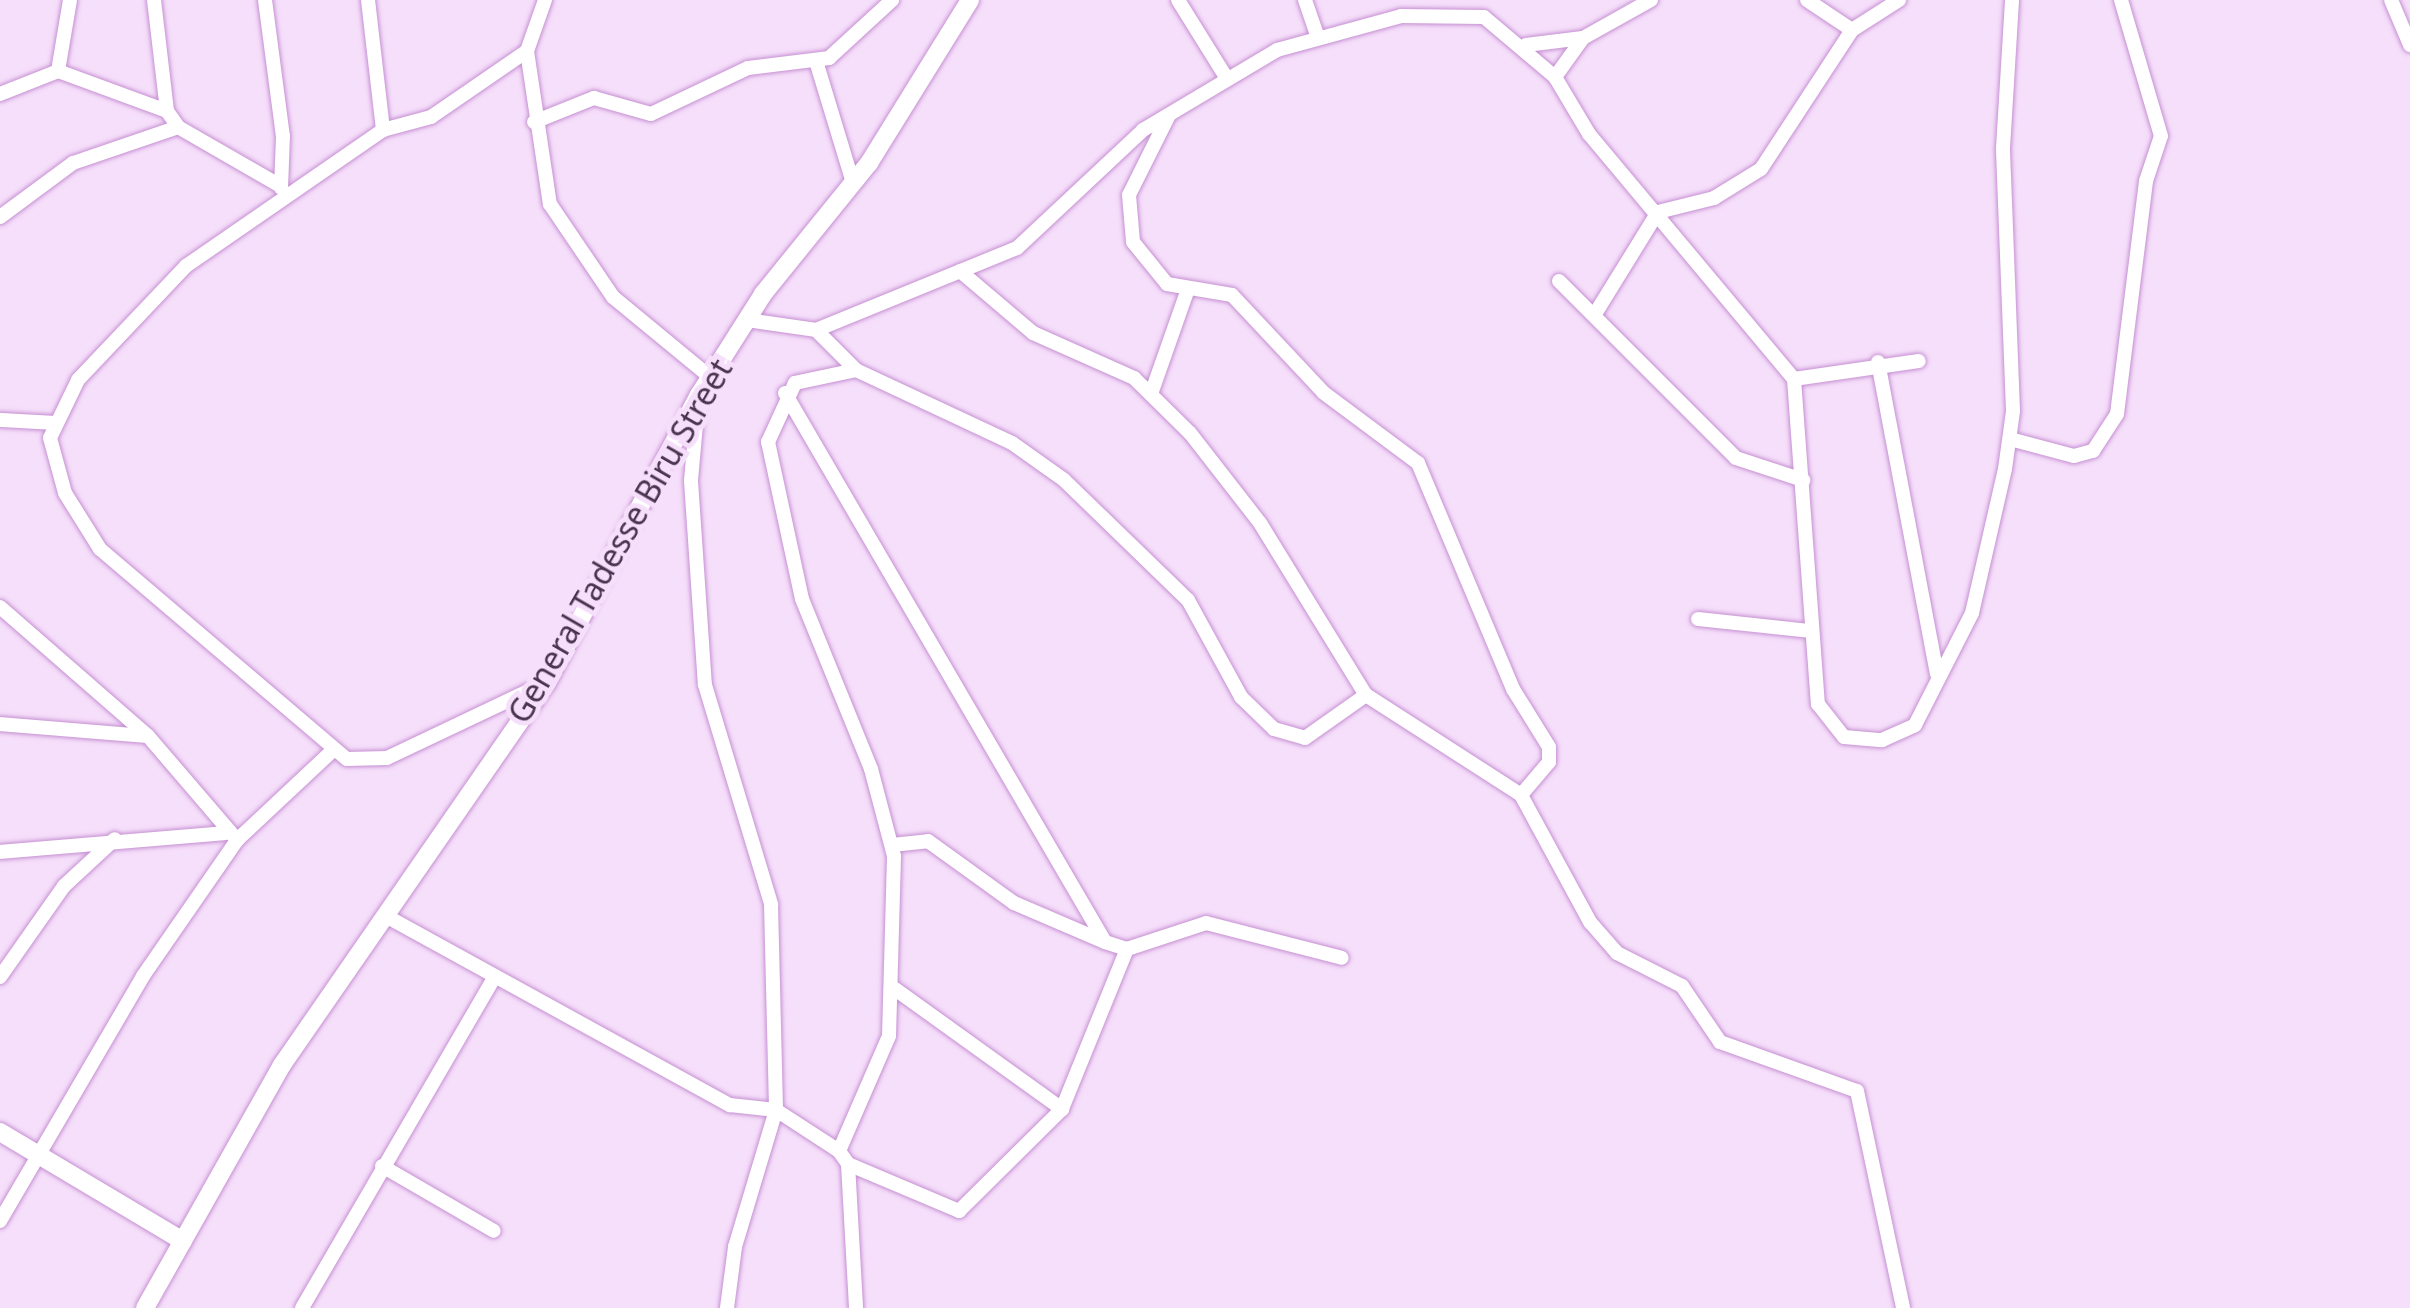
<!DOCTYPE html>
<style>
body{margin:0}
#map{position:relative;width:2410px;height:1308px;overflow:hidden;background:#f6dffb;font-family:"Noto Sans",sans-serif}
div>[style]{position:absolute}
[style*='--x']{left:calc(var(--x)*1px);top:calc(var(--y)*1px);width:calc(var(--w)*1px);rotate:calc(var(--a)*1deg)}
.roads{filter:drop-shadow(0 0 2px #c690d2) drop-shadow(0 0 2px #c690d2)}
.minor>*{height:14px;margin:-7px;padding:0 7px;transform-origin:7px;border-radius:7px;background:#fff}
.tertiary>*{height:18px;margin:-9px;padding:0 9px;transform-origin:9px;border-radius:9px;background:#fff}
span{translate:-50% -50%;white-space:nowrap;text-align:center;line-height:1.15;-webkit-text-stroke:10px #f6dffb;paint-order:stroke}
.street-label{font-size:32px;color:#4a334f}
</style>
<div id="map">
<div class="roads">
<div class="minor">
<i style="--x:154;--y:0;--w:112;--a:83.3"></i>
<i style="--x:167;--y:111;--w:19;--a:55"></i>
<i style="--x:178;--y:127;--w:114;--a:29.9"></i>
<i style="--x:265;--y:0;--w:137;--a:82.5"></i>
<i style="--x:283;--y:136;--w:52;--a:92.2"></i>
<i style="--x:368;--y:0;--w:131;--a:83.4"></i>
<i style="--x:545;--y:0;--w:54;--a:109.4"></i>
<i style="--x:527;--y:51;--w:155;--a:81.5"></i>
<i style="--x:550;--y:204;--w:112;--a:55.9"></i>
<i style="--x:613;--y:297;--w:126;--a:39.5"></i>
<i style="--x:1178;--y:0;--w:91;--a:58.1"></i>
<i style="--x:1305;--y:0;--w:39;--a:71"></i>
<i style="--x:1807;--y:0;--w:54;--a:33.7"></i>
<i style="--x:2391;--y:0;--w:49;--a:67.1"></i>
<i style="--x:1526;--y:45;--w:57;--a:-7"></i>
<i style="--x:527;--y:51;--w:116;--a:145.5"></i>
<i style="--x:431;--y:117;--w:50;--a:164.8"></i>
<i style="--x:383;--y:130;--w:239;--a:145.4"></i>
<i style="--x:186;--y:266;--w:157;--a:133.5"></i>
<i style="--x:78;--y:380;--w:64;--a:115.8"></i>
<i style="--x:50;--y:438;--w:57;--a:74.7"></i>
<i style="--x:65;--y:493;--w:66;--a:58"></i>
<i style="--x:100;--y:549;--w:324;--a:40.4"></i>
<i style="--x:347;--y:759;--w:40;--a:-1.4"></i>
<i style="--x:387;--y:758;--w:177;--a:-25.4"></i>
<i style="--x:816;--y:61;--w:127;--a:73.1"></i>
<i style="--x:58;--y:71;--w:72;--a:-80.4"></i>
<i style="--x:1555;--y:77;--w:48;--a:-54.3"></i>
<i style="--x:1583;--y:38;--w:78;--a:-29.2"></i>
<i style="--x:0;--y:94;--w:62;--a:-21.6"></i>
<i style="--x:58;--y:71;--w:116;--a:20.2"></i>
<i style="--x:1169;--y:115;--w:89;--a:116.6"></i>
<i style="--x:1129;--y:195;--w:47;--a:85.1"></i>
<i style="--x:1133;--y:242;--w:54;--a:51"></i>
<i style="--x:1167;--y:284;--w:66;--a:9.6"></i>
<i style="--x:1232;--y:295;--w:134;--a:46.8"></i>
<i style="--x:1324;--y:393;--w:117;--a:36.7"></i>
<i style="--x:1418;--y:463;--w:245;--a:67.2"></i>
<i style="--x:1513;--y:689;--w:68;--a:58.2"></i>
<i style="--x:1549;--y:747;--w:15;--a:90"></i>
<i style="--x:1549;--y:762;--w:43;--a:130.3"></i>
<i style="--x:534;--y:122;--w:65;--a:-21.8"></i>
<i style="--x:594;--y:98;--w:59;--a:15.7"></i>
<i style="--x:651;--y:114;--w:107;--a:-25.4"></i>
<i style="--x:748;--y:68;--w:82;--a:-7"></i>
<i style="--x:829;--y:58;--w:86;--a:-42.6"></i>
<i style="--x:0;--y:217;--w:91;--a:-36.5"></i>
<i style="--x:73;--y:163;--w:111;--a:-18.9"></i>
<i style="--x:960;--y:271;--w:96;--a:40.3"></i>
<i style="--x:1033;--y:333;--w:111;--a:24"></i>
<i style="--x:1134;--y:378;--w:78;--a:44.5"></i>
<i style="--x:1190;--y:433;--w:114;--a:52.1"></i>
<i style="--x:1260;--y:523;--w:202;--a:58.4"></i>
<i style="--x:1366;--y:695;--w:184;--a:32.8"></i>
<i style="--x:1521;--y:795;--w:145;--a:61.5"></i>
<i style="--x:1590;--y:922;--w:41;--a:48.9"></i>
<i style="--x:1617;--y:953;--w:73;--a:26.9"></i>
<i style="--x:1682;--y:986;--w:68;--a:55.8"></i>
<i style="--x:1720;--y:1042;--w:145;--a:19.7"></i>
<i style="--x:1857;--y:1091;--w:222;--a:78"></i>
<i style="--x:1559;--y:281;--w:250;--a:45"></i>
<i style="--x:1736;--y:458;--w:71;--a:18.2"></i>
<i style="--x:1595;--y:314;--w:120;--a:-58.3"></i>
<i style="--x:1658;--y:212;--w:58;--a:-14"></i>
<i style="--x:1714;--y:198;--w:55;--a:-31.7"></i>
<i style="--x:1761;--y:169;--w:166;--a:-56.8"></i>
<i style="--x:1852;--y:30;--w:56;--a:-32.6"></i>
<i style="--x:747;--y:320;--w:70;--a:8.2"></i>
<i style="--x:816;--y:330;--w:217;--a:-22.2"></i>
<i style="--x:1017;--y:248;--w:173;--a:-43.1"></i>
<i style="--x:1143;--y:130;--w:156;--a:-30.8"></i>
<i style="--x:1277;--y:50;--w:129;--a:-15.3"></i>
<i style="--x:1401;--y:16;--w:83;--a:0.7"></i>
<i style="--x:1484;--y:17;--w:93;--a:40.2"></i>
<i style="--x:1555;--y:77;--w:66;--a:59.2"></i>
<i style="--x:1589;--y:134;--w:319;--a:50.1"></i>
<i style="--x:1794;--y:379;--w:326;--a:85.8"></i>
<i style="--x:1818;--y:704;--w:42;--a:51.8"></i>
<i style="--x:1844;--y:737;--w:38;--a:5"></i>
<i style="--x:1882;--y:740;--w:36;--a:-24"></i>
<i style="--x:1915;--y:725;--w:126;--a:-63"></i>
<i style="--x:1972;--y:613;--w:148;--a:-77.1"></i>
<i style="--x:2005;--y:469;--w:59;--a:-82.1"></i>
<i style="--x:2013;--y:411;--w:263;--a:-92.2"></i>
<i style="--x:2003;--y:148;--w:148;--a:-86.5"></i>
<i style="--x:816;--y:330;--w:57;--a:45"></i>
<i style="--x:856;--y:370;--w:172;--a:25.1"></i>
<i style="--x:1012;--y:443;--w:64;--a:35.4"></i>
<i style="--x:1064;--y:480;--w:173;--a:44.1"></i>
<i style="--x:1188;--y:600;--w:111;--a:61.3"></i>
<i style="--x:1241;--y:697;--w:46;--a:44.1"></i>
<i style="--x:1274;--y:729;--w:32;--a:16"></i>
<i style="--x:1305;--y:738;--w:75;--a:-35.2"></i>
<i style="--x:1878;--y:362;--w:317;--a:79.3"></i>
<i style="--x:1794;--y:379;--w:126;--a:-8.2"></i>
<i style="--x:785;--y:393;--w:635;--a:59.76"></i>
<i style="--x:1105;--y:942;--w:23;--a:18"></i>
<i style="--x:1127;--y:949;--w:83;--a:-18.2"></i>
<i style="--x:1206;--y:923;--w:140;--a:14.4"></i>
<i style="--x:1151;--y:394;--w:108;--a:-70.6"></i>
<i style="--x:698;--y:402;--w:79;--a:95.1"></i>
<i style="--x:691;--y:481;--w:204;--a:86.1"></i>
<i style="--x:705;--y:685;--w:229;--a:73.2"></i>
<i style="--x:771;--y:904;--w:206;--a:88.6"></i>
<i style="--x:776;--y:1110;--w:143;--a:106.7"></i>
<i style="--x:735;--y:1247;--w:62;--a:97.5"></i>
<i style="--x:0;--y:420;--w:53;--a:3.2"></i>
<i style="--x:2010;--y:439;--w:66;--a:14.9"></i>
<i style="--x:2074;--y:456;--w:20;--a:-15"></i>
<i style="--x:2093;--y:451;--w:44;--a:-57"></i>
<i style="--x:2117;--y:414;--w:235;--a:-82.9"></i>
<i style="--x:2146;--y:181;--w:47;--a:-71.6"></i>
<i style="--x:2161;--y:136;--w:142;--a:-106.4"></i>
<i style="--x:0;--y:607;--w:196;--a:41.1"></i>
<i style="--x:148;--y:736;--w:137;--a:49.4"></i>
<i style="--x:1698;--y:619;--w:114;--a:6.1"></i>
<i style="--x:0;--y:724;--w:147;--a:4.7"></i>
<i style="--x:892;--y:845;--w:36;--a:-6"></i>
<i style="--x:928;--y:841;--w:106;--a:35.8"></i>
<i style="--x:1014;--y:903;--w:99;--a:23.2"></i>
<i style="--x:0;--y:852;--w:226;--a:-4.8"></i>
<i style="--x:384;--y:915;--w:395;--a:28.8"></i>
<i style="--x:730;--y:1105;--w:46;--a:6.2"></i>
<i style="--x:776;--y:1110;--w:75;--a:33.1"></i>
<i style="--x:839;--y:1151;--w:16;--a:55"></i>
<i style="--x:848;--y:1164;--w:144;--a:86.8"></i>
<i style="--x:0;--y:977;--w:111;--a:-54.9"></i>
<i style="--x:64;--y:886;--w:69;--a:-42.7"></i>
<i style="--x:895;--y:989;--w:206;--a:35.7"></i>
<i style="--x:839;--y:1151;--w:125;--a:-66.5"></i>
<i style="--x:889;--y:1036;--w:180;--a:-88.4"></i>
<i style="--x:894;--y:856;--w:90;--a:-104.8"></i>
<i style="--x:871;--y:769;--w:183;--a:-112.1"></i>
<i style="--x:802;--y:599;--w:161;--a:-102.2"></i>
<i style="--x:768;--y:442;--w:65;--a:-65.4"></i>
<i style="--x:795;--y:383;--w:62;--a:-12"></i>
<i style="--x:848;--y:1164;--w:121;--a:22.9"></i>
<i style="--x:959;--y:1211;--w:145;--a:-44.7"></i>
<i style="--x:1062;--y:1109;--w:173;--a:-67.9"></i>
<i style="--x:382;--y:1166;--w:129;--a:30.1"></i>
<i style="--x:0;--y:1221;--w:284;--a:-59.7"></i>
<i style="--x:143;--y:976;--w:165;--a:-55.3"></i>
<i style="--x:237;--y:840;--w:130;--a:-43.1"></i>
<i style="--x:302;--y:1308;--w:382;--a:-59.8"></i>
</div>
<div class="tertiary">
<i style="--x:0;--y:1132;--w:213;--a:30.8"></i>
<i style="--x:145;--y:1308;--w:279;--a:-60.6"></i>
<i style="--x:282;--y:1065;--w:466;--a:-55.3"></i>
<i style="--x:547;--y:682;--w:325;--a:-62.1"></i>
<i style="--x:699;--y:395;--w:120;--a:-57.6"></i>
<i style="--x:763;--y:294;--w:169;--a:-51"></i>
<i style="--x:869;--y:163;--w:192;--a:-58.2"></i>
</div>
</div>
<div class="street-label">
<span style="left:620px;top:541px;rotate:-60deg">General Tadesse Biru Street</span>
</div>
</div>
